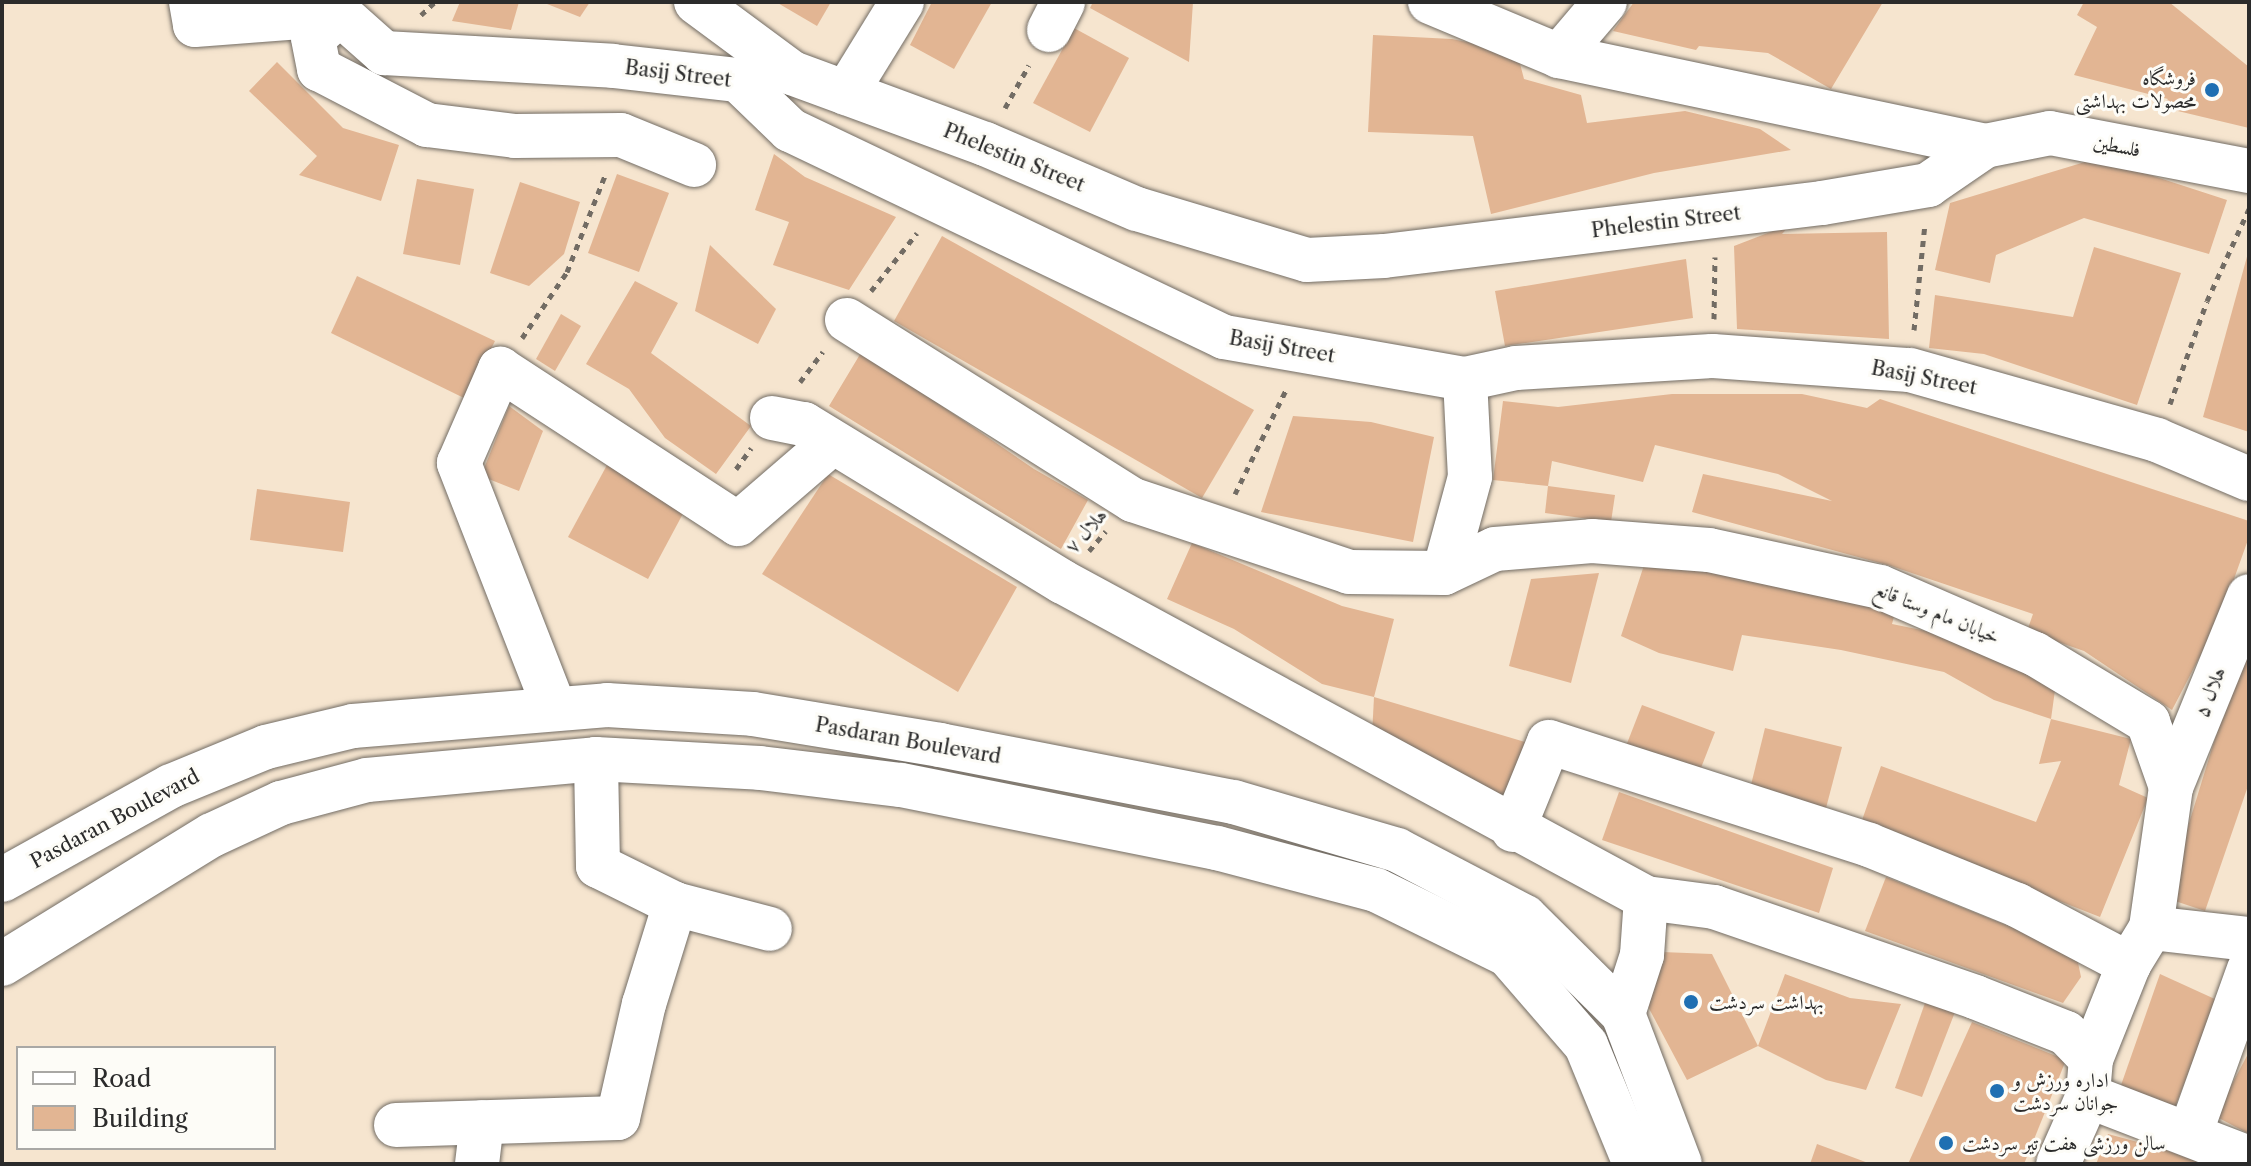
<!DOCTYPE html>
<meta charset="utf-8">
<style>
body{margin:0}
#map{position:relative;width:2251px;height:1166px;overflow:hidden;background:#f6e5cf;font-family:"Libre Caslon Text",Amiri,serif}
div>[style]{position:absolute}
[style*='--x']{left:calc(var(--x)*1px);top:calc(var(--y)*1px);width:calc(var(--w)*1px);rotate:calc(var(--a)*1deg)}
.building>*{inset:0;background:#e2b593}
.path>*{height:5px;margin-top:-2.5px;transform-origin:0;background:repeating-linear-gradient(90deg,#726c64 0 6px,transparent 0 12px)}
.roads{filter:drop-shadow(0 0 2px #726c64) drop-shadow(0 0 2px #726c64)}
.minor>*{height:44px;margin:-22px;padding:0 22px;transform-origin:22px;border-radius:22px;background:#fff}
.major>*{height:44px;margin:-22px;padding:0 22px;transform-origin:22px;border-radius:22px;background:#fff}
.dots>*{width:22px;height:22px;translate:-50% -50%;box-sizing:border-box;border:4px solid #fdfcf7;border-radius:50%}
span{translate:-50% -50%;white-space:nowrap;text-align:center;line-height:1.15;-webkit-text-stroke:6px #fdfcf7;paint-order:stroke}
.street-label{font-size:20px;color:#2b2b2b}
.poi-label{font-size:20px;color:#2b2b2b}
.right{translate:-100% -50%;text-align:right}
.left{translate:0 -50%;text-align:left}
.frame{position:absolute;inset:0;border:4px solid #2b2b2b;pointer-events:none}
.legend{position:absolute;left:16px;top:1046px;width:260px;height:104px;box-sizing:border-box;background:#fdfcf7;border:2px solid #a9a8a5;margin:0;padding:10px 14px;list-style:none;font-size:24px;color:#2b2b2b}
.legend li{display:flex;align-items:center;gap:16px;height:40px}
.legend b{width:40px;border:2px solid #a9a8a5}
</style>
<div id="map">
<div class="building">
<i style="clip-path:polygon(460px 2px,519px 2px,511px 30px,452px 21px)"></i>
<i style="clip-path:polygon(542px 2px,590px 2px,580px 17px)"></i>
<i style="clip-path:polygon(776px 2px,831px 2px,817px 26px)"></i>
<i style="clip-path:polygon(932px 2px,992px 2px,954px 69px,910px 45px)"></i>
<i style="clip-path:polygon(1093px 2px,1193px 2px,1189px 62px,1090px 8px)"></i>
<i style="clip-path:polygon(1634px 2px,1883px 2px,1831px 89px,1768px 53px,1699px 46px,1696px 50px,1613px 31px)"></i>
<i style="clip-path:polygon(2084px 2px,2169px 2px,2249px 67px,2249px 128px,2161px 107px,2168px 99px,2074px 75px,2097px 27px,2077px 15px)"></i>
<i style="clip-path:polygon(1074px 28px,1129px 58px,1090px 132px,1033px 103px)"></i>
<i style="clip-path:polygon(1373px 35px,1452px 39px,1517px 52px,1524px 79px,1581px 95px,1587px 123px,1685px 111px,1760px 129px,1791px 150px,1654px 173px,1491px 214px,1473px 136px,1368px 132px)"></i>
<i style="clip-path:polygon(277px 62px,343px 128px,399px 145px,381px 201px,299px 175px,317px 156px,249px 91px)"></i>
<i style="clip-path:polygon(774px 154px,805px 177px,896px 217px,849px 290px,773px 265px,789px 222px,755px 210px)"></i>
<i style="clip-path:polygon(2098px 158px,2227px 200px,2209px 254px,2084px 218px,1996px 255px,1990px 283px,1935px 270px,1950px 203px)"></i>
<i style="clip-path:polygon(617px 174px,669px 193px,639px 272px,588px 253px)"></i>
<i style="clip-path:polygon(417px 179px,474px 189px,460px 265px,403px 254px)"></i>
<i style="clip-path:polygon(520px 182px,580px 202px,564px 254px,529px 286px,490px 273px)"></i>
<i style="clip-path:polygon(1791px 224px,1782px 234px,1887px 232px,1889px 339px,1737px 329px,1734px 246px)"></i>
<i style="clip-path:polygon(942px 236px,1254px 410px,1202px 498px,894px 321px)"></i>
<i style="clip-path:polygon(710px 245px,776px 309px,758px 344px,695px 311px)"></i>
<i style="clip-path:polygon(2094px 247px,2181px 273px,2137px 405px,1984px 354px,1929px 348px,1935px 295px,2073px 317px)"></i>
<i style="clip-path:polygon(2248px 253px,2249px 253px,2249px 432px,2203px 417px)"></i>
<i style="clip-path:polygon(1686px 259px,1693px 318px,1505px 346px,1495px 291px)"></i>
<i style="clip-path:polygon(357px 276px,495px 341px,466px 399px,331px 333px)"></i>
<i style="clip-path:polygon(635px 281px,678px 303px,651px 353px,751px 426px,716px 474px,665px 438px,629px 389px,586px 364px)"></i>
<i style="clip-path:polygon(561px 314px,581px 326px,555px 371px,536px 359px)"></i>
<i style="clip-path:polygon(862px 351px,1034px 469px,1088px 500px,1061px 549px,829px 406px)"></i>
<i style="clip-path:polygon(1672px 394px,1802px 394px,1867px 408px,1880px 399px,2249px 521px,2249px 537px,2220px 618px,2172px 710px,2084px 651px,2027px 631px,2033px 614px,1891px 566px,1692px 512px,1703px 474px,1832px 501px,1778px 474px,1655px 445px,1643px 482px,1552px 461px,1548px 486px,1493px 480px,1503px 401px,1558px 407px)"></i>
<i style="clip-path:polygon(509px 406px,543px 431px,519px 491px,481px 476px)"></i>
<i style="clip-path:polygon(1293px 416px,1371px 422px,1434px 437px,1413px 542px,1261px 512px)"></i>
<i style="clip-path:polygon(607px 465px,686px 508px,648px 579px,568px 537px)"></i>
<i style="clip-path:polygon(828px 474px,1017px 587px,958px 692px,762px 574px)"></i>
<i style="clip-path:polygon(1548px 486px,1615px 495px,1611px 522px,1545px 513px)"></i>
<i style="clip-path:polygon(257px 489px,350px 502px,343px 552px,250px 540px)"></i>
<i style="clip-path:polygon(1192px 543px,1342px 606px,1394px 619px,1374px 697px,1322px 684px,1234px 629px,1167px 599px)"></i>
<i style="clip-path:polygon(1645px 562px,1681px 564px,1896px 609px,1892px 624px,1951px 636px,2056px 683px,2051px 719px,1994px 700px,1944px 672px,1841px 650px,1742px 635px,1733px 671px,1659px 653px,1621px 636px)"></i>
<i style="clip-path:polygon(1599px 573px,1571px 683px,1509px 666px,1531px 579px)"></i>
<i style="clip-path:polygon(2249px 628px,2249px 783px,2205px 911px,2166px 898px)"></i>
<i style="clip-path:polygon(1374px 697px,1525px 742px,1507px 799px,1372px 735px)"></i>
<i style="clip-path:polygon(1642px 705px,1715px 732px,1699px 773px,1626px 746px)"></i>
<i style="clip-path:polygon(2051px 719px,2131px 739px,2119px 785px,2148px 798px,2100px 917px,1861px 823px,1881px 766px,2036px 822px,2061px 761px,2039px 764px)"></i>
<i style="clip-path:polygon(1765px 728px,1842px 747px,1826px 808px,1750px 789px)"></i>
<i style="clip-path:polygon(1619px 792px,1833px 868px,1819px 913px,1602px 840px)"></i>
<i style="clip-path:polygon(1886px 877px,2076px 953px,2081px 977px,2063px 1003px,1865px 931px)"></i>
<i style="clip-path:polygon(1662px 952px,1712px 954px,1758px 1046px,1785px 974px,1850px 998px,1901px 1004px,1866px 1090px,1826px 1080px,1758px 1046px,1687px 1080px,1636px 984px)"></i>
<i style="clip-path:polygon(2160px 974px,2217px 1000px,2175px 1107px,2120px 1088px)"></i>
<i style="clip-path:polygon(1925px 1003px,1955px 1012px,1922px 1097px,1895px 1088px)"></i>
<i style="clip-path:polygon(1972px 1022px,2066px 1060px,2024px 1164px,1908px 1164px)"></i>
<i style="clip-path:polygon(2249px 1052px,2249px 1134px,2215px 1116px)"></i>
<i style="clip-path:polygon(2108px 1134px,2160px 1148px,2204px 1164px,2096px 1164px)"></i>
<i style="clip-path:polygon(1817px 1144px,1871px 1164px,1810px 1164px)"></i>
</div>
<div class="path">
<i style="--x:421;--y:15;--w:19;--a:-43"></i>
<i style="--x:1005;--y:108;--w:49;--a:-60.8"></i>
<i style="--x:871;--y:291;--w:74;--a:-51.6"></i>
<i style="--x:1714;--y:319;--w:62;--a:-89.1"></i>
<i style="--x:1914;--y:330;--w:107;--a:-84.1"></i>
<i style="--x:522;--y:338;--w:80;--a:-55.7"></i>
<i style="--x:567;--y:272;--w:106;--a:-68.5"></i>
<i style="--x:800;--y:382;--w:38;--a:-53"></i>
<i style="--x:2170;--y:404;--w:109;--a:-70.2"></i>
<i style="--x:2207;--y:301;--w:101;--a:-65.5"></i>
<i style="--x:736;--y:469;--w:26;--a:-54"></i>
<i style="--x:1235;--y:494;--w:118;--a:-63.9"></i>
<i style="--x:1089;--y:551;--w:26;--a:-50"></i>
</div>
<div class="roads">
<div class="minor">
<i style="--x:191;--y:2;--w:23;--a:80"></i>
<i style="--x:195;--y:25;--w:145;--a:-4.3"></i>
<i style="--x:340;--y:2;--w:12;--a:90"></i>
<i style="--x:340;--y:14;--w:59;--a:41.6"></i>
<i style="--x:384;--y:53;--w:229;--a:3.2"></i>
<i style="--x:613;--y:66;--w:126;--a:6.4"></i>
<i style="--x:738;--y:80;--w:28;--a:-6"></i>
<i style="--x:696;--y:2;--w:119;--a:36.5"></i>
<i style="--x:792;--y:73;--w:206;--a:20.2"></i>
<i style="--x:985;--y:144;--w:165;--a:23.2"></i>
<i style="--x:1137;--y:209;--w:177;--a:16.7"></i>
<i style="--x:1307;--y:260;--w:77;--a:-3"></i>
<i style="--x:1384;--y:256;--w:441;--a:-6.9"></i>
<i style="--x:1822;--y:203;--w:108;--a:-9.6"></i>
<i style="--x:1928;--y:185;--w:69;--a:-34.4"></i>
<i style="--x:1985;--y:146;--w:66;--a:-11.3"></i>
<i style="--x:2050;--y:133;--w:203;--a:10.8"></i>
<i style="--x:1430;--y:2;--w:140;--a:22.7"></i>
<i style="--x:1559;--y:56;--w:435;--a:11.9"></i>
<i style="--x:340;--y:14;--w:36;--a:138"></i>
<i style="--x:313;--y:38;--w:32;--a:79"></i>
<i style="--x:319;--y:69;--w:122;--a:27.4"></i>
<i style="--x:427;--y:125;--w:89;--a:7.1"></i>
<i style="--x:515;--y:136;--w:106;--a:-0.5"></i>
<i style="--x:621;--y:135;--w:79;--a:22.3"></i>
<i style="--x:1049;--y:30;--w:31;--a:-63"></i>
<i style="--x:1559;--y:56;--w:71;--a:-49.6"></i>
<i style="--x:738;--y:80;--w:72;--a:43.9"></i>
<i style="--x:790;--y:130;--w:481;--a:25.5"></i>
<i style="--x:1224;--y:337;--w:245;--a:9.9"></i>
<i style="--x:1465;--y:379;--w:52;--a:-12.2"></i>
<i style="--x:1516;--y:368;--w:197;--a:-3.5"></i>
<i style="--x:1713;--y:356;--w:197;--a:4.1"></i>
<i style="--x:1910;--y:370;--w:257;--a:15.8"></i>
<i style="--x:2157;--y:440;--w:100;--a:23"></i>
<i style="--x:846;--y:93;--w:107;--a:-58.4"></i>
<i style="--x:847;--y:320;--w:338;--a:32.2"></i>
<i style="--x:1133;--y:500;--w:228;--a:18.4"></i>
<i style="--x:1349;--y:572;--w:95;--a:0.6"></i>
<i style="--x:1465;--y:379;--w:98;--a:87.1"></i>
<i style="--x:1470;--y:477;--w:99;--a:105.2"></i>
<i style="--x:1444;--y:573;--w:56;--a:-25.2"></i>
<i style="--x:1495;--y:549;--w:97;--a:-4.7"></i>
<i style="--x:1592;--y:541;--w:117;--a:4.4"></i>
<i style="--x:1709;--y:550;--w:175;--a:12.2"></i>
<i style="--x:1880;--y:587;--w:169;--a:23.4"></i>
<i style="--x:2035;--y:654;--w:132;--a:31"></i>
<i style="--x:2148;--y:722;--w:69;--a:70.5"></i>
<i style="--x:2171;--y:787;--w:142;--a:98.1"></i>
<i style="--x:2151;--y:928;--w:42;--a:121.4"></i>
<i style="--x:2129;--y:964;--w:102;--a:111.8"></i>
<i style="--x:2091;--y:1059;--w:37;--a:95"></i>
<i style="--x:2088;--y:1096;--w:74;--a:113.8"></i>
<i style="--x:772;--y:418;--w:33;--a:11"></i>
<i style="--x:804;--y:424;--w:303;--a:31.4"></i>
<i style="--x:1063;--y:582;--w:663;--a:28.46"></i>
<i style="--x:554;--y:707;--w:262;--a:-111.3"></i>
<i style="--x:459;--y:463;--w:103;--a:-66.4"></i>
<i style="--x:500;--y:369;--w:284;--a:33.1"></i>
<i style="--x:738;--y:524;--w:124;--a:-40.8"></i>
<i style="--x:2171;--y:787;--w:206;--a:-67.8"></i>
<i style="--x:1513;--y:830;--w:95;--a:-67.8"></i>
<i style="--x:1549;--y:742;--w:336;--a:17.8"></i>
<i style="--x:1869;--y:845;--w:160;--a:22.1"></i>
<i style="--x:2017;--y:905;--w:127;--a:27.8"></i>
<i style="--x:675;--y:904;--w:98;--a:14.7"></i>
<i style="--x:2151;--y:928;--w:99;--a:6.4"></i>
<i style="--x:1623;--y:1014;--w:62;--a:-72.1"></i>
<i style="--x:1642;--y:955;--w:57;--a:-86"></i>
<i style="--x:1646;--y:898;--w:69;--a:7.5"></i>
<i style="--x:1714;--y:907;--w:276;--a:19"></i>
<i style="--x:1975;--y:997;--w:98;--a:21.6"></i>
<i style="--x:2066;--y:1033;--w:36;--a:46"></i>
<i style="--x:2088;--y:1096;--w:173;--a:21.1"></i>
<i style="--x:396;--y:1125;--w:222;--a:-1.8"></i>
<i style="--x:618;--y:1118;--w:117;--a:-77.2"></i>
<i style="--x:644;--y:1004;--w:105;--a:-72.8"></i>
<i style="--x:675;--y:904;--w:86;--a:-153.7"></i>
<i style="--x:598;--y:866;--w:107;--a:-91.1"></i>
<i style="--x:2190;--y:1134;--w:175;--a:-70.3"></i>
<i style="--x:477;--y:1164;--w:42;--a:-83.2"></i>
</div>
<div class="major">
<i style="--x:2;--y:880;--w:193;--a:-29.1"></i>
<i style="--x:171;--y:786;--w:103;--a:-22.3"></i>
<i style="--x:266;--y:747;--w:89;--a:-13.6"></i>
<i style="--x:353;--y:726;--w:255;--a:-4.7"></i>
<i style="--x:607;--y:705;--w:146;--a:3.5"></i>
<i style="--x:753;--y:714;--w:190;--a:9.4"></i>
<i style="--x:940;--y:745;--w:299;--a:11"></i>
<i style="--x:1234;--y:802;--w:170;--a:16.4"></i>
<i style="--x:1397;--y:850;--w:144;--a:27.6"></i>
<i style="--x:1525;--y:917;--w:138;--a:44.7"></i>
<i style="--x:1623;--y:1014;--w:160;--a:69.2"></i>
<i style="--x:2;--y:964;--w:246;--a:-31.6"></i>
<i style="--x:212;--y:835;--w:76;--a:-24.9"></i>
<i style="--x:281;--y:803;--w:89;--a:-15"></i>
<i style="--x:367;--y:780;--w:230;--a:-5.2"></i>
<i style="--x:596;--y:759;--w:164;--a:3.1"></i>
<i style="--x:760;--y:768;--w:142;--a:6.9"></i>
<i style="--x:901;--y:785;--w:322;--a:11.3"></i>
<i style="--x:1217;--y:848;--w:164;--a:14.8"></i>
<i style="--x:1376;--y:890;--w:147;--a:26.2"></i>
<i style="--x:1508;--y:955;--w:119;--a:49.1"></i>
<i style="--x:1586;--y:1045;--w:129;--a:67.6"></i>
</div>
</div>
<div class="dots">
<i style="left:2212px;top:90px;background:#1f6fb2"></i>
<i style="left:1691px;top:1002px;background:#1f6fb2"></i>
<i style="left:1997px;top:1091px;background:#1f6fb2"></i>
<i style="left:1946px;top:1143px;background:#1f6fb2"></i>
</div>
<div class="street-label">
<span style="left:678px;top:74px;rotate:7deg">Basij Street</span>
<span style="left:2117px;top:146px;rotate:11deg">فلسطین</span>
<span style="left:1014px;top:158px;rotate:22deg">Phelestin Street</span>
<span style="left:1666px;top:222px;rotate:-7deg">Phelestin Street</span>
<span style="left:1282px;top:347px;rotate:10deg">Basij Street</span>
<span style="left:1924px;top:378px;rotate:11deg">Basij Street</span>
<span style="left:1086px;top:531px;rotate:-49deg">هلال ۷</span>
<span style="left:1937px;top:613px;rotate:22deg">خیابان مام وستا قانع</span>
<span style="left:2210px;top:692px;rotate:-68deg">هلال ۵</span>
<span style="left:908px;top:741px;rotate:10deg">Pasdaran Boulevard</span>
<span style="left:115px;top:819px;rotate:-28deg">Pasdaran Boulevard</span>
</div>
<div class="poi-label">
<span class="right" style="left:2196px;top:90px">فروشگاه<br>محصولات بهداشتی</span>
<span class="left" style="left:1709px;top:1002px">بهداشت سردشت</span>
<span class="left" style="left:2013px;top:1092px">اداره ورزش و<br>جوانان سردشت</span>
<span class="left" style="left:1962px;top:1143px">سالن ورزشی هفت تیر سردشت</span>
</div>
<div class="frame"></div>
<ul class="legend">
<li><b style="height:10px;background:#fff"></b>Road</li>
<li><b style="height:22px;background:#e2b593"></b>Building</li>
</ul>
</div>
